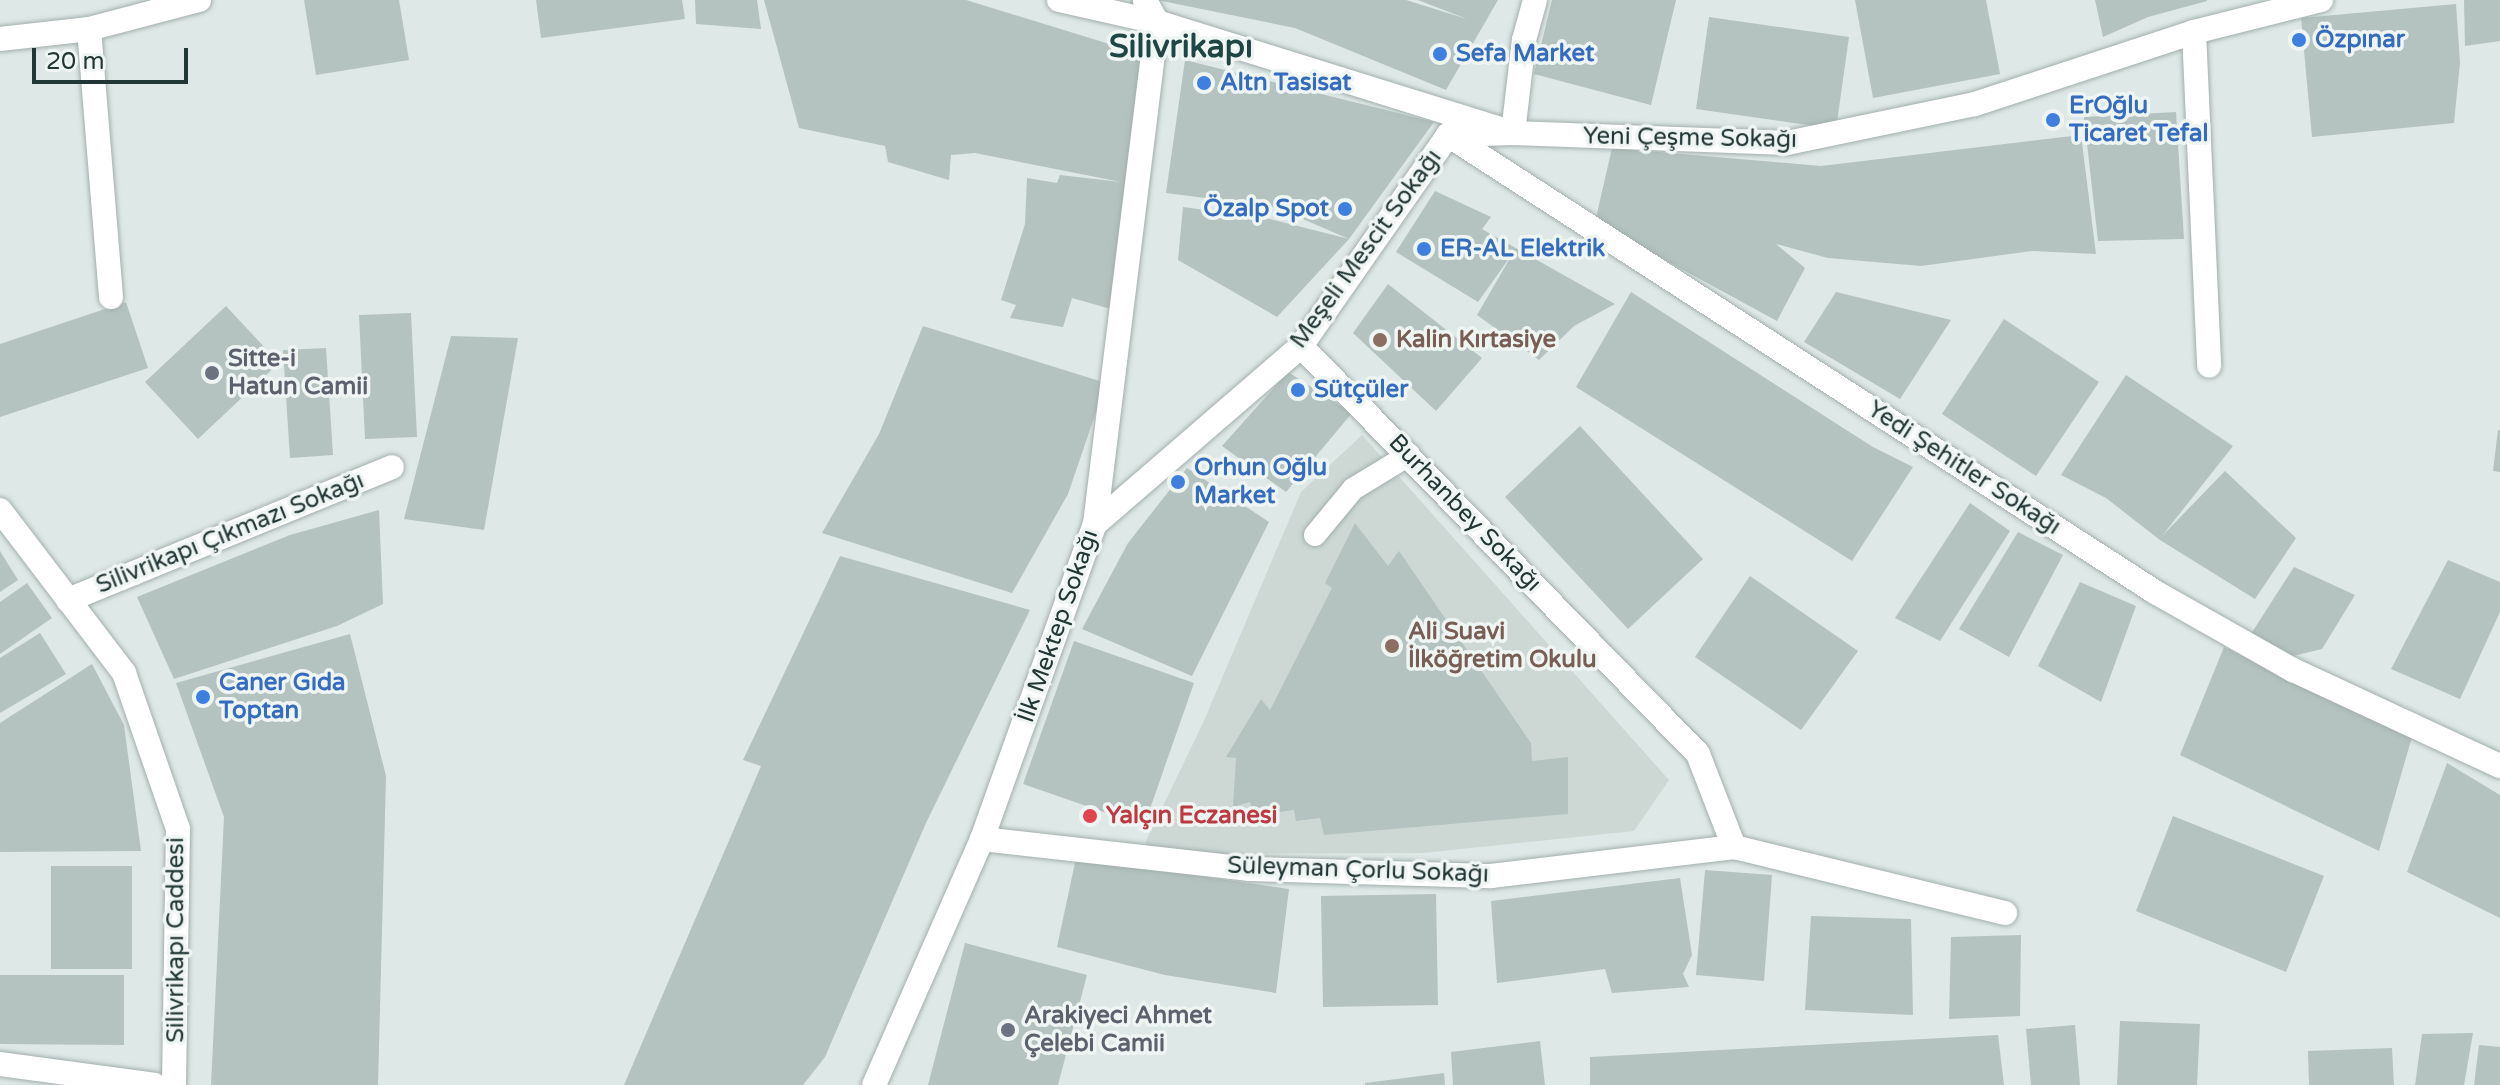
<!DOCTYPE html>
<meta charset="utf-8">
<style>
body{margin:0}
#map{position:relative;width:2500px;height:1085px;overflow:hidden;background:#dee8e6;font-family:"Varela Round",sans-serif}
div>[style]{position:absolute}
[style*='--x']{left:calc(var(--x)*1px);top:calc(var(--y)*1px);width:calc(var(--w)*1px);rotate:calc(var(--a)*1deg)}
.built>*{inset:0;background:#cdd8d5}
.building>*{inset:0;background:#b4c3bf}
.roads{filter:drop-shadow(0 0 2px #a2afad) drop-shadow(0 0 2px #a2afad)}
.service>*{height:22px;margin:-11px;padding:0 11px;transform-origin:11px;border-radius:11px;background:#fff}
.minor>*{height:24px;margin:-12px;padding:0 12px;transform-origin:12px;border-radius:12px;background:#fff}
.secondary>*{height:24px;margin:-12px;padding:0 12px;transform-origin:12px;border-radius:12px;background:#fff}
.dots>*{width:22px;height:22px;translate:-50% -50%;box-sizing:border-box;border:4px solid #eef5f3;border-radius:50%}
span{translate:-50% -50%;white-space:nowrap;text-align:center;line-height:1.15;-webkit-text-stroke:7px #eef5f3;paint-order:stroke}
.shop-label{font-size:24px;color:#366cbe;font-weight:700}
.left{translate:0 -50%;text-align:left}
.right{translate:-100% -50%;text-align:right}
.street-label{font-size:24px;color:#213635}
.education-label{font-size:24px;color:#785e54;font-weight:700}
.worship-label{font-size:24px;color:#5b616d;font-weight:700}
.health-label{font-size:24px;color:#be3a42;font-weight:700}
.district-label{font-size:32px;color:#1f4644;font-weight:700}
.scale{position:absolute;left:32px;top:48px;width:156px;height:36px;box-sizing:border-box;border:4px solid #213635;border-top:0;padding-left:10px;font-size:24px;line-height:28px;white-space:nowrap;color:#213635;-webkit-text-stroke:6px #eef5f3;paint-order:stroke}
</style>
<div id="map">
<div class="built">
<i style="clip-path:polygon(1362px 435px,1669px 780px,1634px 831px,1423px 853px,1155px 854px,1145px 843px,1203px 723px,1301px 492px)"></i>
</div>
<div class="building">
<i style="clip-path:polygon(304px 0,399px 0,409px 60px,316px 75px)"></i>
<i style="clip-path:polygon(536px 0,682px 0,685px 19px,541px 38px)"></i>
<i style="clip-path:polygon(695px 0,757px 0,761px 29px,696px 24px)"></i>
<i style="clip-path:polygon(764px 0,966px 0,1145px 55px,1111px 309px,1072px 298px,1063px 327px,1010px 318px,1016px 305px,1001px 300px,1025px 224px,1027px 178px,1057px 183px,1060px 175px,1121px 182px,975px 153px,951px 155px,949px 180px,888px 162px,885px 146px,799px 128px)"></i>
<i style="clip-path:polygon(1157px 0,1406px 0,1467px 19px,1418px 0,1498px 0,1446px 90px,1295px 28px)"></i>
<i style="clip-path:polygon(1552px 0,1676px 0,1651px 105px,1534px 74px)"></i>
<i style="clip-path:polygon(1855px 0,1986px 0,2000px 74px,1873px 98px)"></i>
<i style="clip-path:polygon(2095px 0,2207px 0,2207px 1px,2148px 17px,2103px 37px)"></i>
<i style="clip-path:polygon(2464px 0,2500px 0,2500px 41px,2465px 46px)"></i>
<i style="clip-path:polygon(2456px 4px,2460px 63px,2454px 123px,2312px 137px,2301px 18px)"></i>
<i style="clip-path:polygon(1709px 17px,1849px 37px,1836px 129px,1696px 109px)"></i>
<i style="clip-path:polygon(1185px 60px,1434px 122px,1349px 239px,1277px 317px,1178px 260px,1183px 207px,1270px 219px,1349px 239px,1275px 207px,1166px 193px)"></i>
<i style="clip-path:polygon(2176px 112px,2184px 239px,2098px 241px,2084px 117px)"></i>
<i style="clip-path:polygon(2081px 135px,2096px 254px,2032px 251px,1921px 266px,1828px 258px,1776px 244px,1805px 268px,1777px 321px,1595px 222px,1612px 148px,1821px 166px)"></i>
<i style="clip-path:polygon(1435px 191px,1491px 217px,1482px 229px,1615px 304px,1574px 326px,1539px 360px,1477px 315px,1513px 253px,1478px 302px,1396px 252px)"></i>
<i style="clip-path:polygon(1388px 284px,1482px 358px,1436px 411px,1353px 333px)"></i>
<i style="clip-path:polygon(1631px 292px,1873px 447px,1913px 467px,1852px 561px,1576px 387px)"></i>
<i style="clip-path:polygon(1836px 292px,1951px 320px,1900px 399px,1804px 342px)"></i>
<i style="clip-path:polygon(126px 302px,148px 368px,0 417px,0 344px)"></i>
<i style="clip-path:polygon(226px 306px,279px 363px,198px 439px,145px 382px)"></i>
<i style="clip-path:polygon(411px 313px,417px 437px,365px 439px,359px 315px)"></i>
<i style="clip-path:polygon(2004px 319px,2099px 382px,2036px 476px,1942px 414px)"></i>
<i style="clip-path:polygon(923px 326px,1106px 383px,1068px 494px,1012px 593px,822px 533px,879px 434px)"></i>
<i style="clip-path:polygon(451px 336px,518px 338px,484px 530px,404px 519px)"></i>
<i style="clip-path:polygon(326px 348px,333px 455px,290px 458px,283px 350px)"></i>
<i style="clip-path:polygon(1288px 372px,1352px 413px,1286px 492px,1222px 446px)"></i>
<i style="clip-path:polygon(2126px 375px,2233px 446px,2162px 536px,2225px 471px,2296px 538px,2255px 599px,2160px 540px,2106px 498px,2061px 475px)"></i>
<i style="clip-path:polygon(1580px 426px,1703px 559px,1628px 629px,1505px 497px)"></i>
<i style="clip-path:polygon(2498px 430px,2500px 430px,2500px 472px,2493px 471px)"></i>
<i style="clip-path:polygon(1187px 468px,1269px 522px,1192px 676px,1082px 629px,1128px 543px)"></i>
<i style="clip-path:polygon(1970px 503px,2010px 531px,1940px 641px,1895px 618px)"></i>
<i style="clip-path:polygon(379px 510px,383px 604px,337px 626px,174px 679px,137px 597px,290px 535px)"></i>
<i style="clip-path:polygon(1355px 523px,1388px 566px,1399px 551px,1531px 743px,1532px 761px,1568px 757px,1568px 814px,1324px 835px,1320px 818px,1296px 821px,1294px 810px,1253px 816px,1250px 802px,1233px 807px,1236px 758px,1226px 757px,1261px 699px,1270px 710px,1332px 588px,1325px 583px)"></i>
<i style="clip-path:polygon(2018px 532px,2063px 555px,2009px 657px,1959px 629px)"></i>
<i style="clip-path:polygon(0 551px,18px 580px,0 592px)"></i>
<i style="clip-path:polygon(840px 556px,1030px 610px,926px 823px,825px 1057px,803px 1085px,624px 1085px,761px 766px,743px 760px)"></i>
<i style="clip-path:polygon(2448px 560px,2500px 582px,2500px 612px,2460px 699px,2391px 669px)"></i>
<i style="clip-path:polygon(2294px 567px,2355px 595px,2322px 649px,2281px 659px,2249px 637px)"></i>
<i style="clip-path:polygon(1750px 576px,1858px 651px,1801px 730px,1695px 657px)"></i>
<i style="clip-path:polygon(2080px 582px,2136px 606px,2101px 702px,2038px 666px)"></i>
<i style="clip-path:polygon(27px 583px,52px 618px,0 654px,0 602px)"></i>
<i style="clip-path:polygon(40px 633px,66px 674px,0 713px,0 658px)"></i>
<i style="clip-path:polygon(350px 634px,386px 776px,378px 1085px,211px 1085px,224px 817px,176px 683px)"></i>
<i style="clip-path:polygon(1074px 641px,1194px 683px,1144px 826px,1023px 784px)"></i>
<i style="clip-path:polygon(2224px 647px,2412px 737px,2379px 851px,2180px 755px)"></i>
<i style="clip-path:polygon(92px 664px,124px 725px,141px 851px,0 852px,0 723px)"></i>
<i style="clip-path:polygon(2447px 763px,2500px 795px,2500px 918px,2407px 872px)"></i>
<i style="clip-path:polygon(2173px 816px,2324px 876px,2286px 972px,2136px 911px)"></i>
<i style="clip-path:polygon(1076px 858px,1289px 889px,1276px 993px,1165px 975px,1057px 947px)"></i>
<i style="clip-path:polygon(51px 866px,132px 866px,132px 969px,51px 969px)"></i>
<i style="clip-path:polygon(1705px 870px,1772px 875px,1764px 981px,1696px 975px)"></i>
<i style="clip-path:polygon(1680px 878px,1692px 955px,1683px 974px,1689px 987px,1612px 993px,1605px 969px,1497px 983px,1491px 901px)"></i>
<i style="clip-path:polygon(1436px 894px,1438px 1005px,1323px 1007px,1321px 896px)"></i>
<i style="clip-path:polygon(1811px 916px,1911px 919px,1913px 1015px,1805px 1010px)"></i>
<i style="clip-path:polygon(2021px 935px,2020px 1016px,1949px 1019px,1951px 937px)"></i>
<i style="clip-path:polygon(965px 943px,1087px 975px,1058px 1085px,928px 1085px)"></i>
<i style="clip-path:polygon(0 975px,124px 975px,124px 1045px,0 1044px)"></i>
<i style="clip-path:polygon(2120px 1021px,2200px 1024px,2197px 1085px,2117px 1085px)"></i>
<i style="clip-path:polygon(2075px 1025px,2080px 1085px,2031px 1085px,2026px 1029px)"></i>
<i style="clip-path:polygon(2473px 1033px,2464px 1085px,2415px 1085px,2422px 1034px)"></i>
<i style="clip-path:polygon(1998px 1035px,2004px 1085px,1590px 1085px,1590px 1057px)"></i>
<i style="clip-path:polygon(1540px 1041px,1545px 1085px,1453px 1085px,1451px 1052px)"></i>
<i style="clip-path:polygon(2479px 1045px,2500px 1047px,2500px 1085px,2474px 1085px)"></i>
<i style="clip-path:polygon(2392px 1048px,2394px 1085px,2309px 1085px,2308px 1051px)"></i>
<i style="clip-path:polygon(1444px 1073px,1445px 1085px,1365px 1085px,1365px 1083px)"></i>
</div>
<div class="roads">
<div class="service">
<i style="--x:1315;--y:535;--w:60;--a:-50.4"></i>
<i style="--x:1353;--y:489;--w:66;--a:-31.3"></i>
</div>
<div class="minor">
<i style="--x:1059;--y:0;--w:100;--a:12.7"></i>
<i style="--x:1157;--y:22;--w:373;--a:17.3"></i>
<i style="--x:1513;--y:133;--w:274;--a:2.1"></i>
<i style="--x:1787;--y:143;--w:192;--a:-11.7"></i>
<i style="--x:1975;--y:104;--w:231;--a:-18.2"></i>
<i style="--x:2194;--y:32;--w:131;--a:-14.1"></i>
<i style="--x:89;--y:29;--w:269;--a:85.3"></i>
<i style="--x:2194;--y:32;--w:334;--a:87.4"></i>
<i style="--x:0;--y:39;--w:90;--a:-6.4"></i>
<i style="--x:89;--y:29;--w:114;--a:-14.8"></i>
<i style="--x:1448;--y:135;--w:842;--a:32.88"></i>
<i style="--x:2155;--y:592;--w:159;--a:29.5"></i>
<i style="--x:2293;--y:670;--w:228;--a:24.9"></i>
<i style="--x:1301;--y:346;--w:569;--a:45.78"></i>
<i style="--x:1698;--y:754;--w:100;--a:68.8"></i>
<i style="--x:1734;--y:847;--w:279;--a:13.7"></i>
<i style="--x:1095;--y:524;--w:272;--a:-40.8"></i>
<i style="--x:1301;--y:346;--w:257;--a:-55.1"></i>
<i style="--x:1448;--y:135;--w:65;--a:-1.8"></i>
<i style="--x:1513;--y:133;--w:94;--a:-83.3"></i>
<i style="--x:1524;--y:40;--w:41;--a:-74.6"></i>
<i style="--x:68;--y:600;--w:350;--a:-22.3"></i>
<i style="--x:982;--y:839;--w:270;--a:6.4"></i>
<i style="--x:1250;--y:869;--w:241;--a:1.7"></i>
<i style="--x:1491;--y:876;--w:245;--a:-6.8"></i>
<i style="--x:0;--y:1064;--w:156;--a:7.7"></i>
<i style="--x:874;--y:1085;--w:269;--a:-66.3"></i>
<i style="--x:982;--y:839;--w:335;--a:-70.3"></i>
<i style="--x:1095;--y:524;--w:506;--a:-82.96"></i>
<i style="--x:1157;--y:22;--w:25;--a:-119"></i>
</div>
<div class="secondary">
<i style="--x:0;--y:510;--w:205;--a:52.7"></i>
<i style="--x:124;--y:673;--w:165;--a:70.9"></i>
<i style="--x:178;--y:829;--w:256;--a:90.9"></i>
</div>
</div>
<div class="dots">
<i style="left:2299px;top:40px;background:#3f7fe0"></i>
<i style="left:1440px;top:54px;background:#3f7fe0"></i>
<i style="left:1204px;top:83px;background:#3f7fe0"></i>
<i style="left:2053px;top:120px;background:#3f7fe0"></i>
<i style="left:1345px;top:209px;background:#3f7fe0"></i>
<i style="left:1424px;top:249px;background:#3f7fe0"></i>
<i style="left:1380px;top:340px;background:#8d6e63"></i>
<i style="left:212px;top:373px;background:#6b7280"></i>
<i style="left:1298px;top:390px;background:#3f7fe0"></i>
<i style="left:1178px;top:482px;background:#3f7fe0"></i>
<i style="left:1392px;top:646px;background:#8d6e63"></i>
<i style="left:203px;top:697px;background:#3f7fe0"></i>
<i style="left:1090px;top:816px;background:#e0444e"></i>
<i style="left:1008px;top:1030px;background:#6b7280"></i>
</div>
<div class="shop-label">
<span class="left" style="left:2315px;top:40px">Özpınar</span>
<span class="left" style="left:1456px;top:54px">Sefa Market</span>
<span class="left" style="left:1220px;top:83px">Altn Tasisat</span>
<span class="left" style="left:2069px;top:120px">ErOğlu<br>Ticaret Tefal</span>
<span class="right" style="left:1329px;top:209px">Özalp Spot</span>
<span class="left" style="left:1440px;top:249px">ER-AL Elektrik</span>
<span class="left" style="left:1314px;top:390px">Sütçüler</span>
<span class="left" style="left:1194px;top:482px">Orhun Oğlu<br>Market</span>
<span class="left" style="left:219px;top:697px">Caner Gıda<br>Toptan</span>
</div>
<div class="street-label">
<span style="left:1690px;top:138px;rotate:1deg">Yeni Çeşme Sokağı</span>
<span style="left:1366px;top:249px;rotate:-54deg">Meşeli Mescit Sokağı</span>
<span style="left:1964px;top:468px;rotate:33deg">Yedi Şehitler Sokağı</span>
<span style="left:1465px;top:513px;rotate:46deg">Burhanbey Sokağı</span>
<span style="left:230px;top:533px;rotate:-22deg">Silivrikapı Çıkmazı Sokağı</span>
<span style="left:1058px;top:626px;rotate:-71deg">İlk Mektep Sokağı</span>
<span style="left:1358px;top:870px;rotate:2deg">Süleyman Çorlu Sokağı</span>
<span style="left:176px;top:940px;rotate:-90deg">Silivrikapı Caddesi</span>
</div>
<div class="education-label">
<span class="left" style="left:1396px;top:340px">Kalin Kırtasiye</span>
<span class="left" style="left:1408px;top:646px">Ali Suavi<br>İlköğretim Okulu</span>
</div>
<div class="worship-label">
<span class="left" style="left:228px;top:373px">Sitte-i<br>Hatun Camii</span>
<span class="left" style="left:1024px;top:1030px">Arakiyeci Ahmet<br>Çelebi Camii</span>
</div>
<div class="health-label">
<span class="left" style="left:1106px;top:816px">Yalçın Eczanesi</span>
</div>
<div class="district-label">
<span style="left:1181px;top:47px">Silivrikapı</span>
</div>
<div class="scale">20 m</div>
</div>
